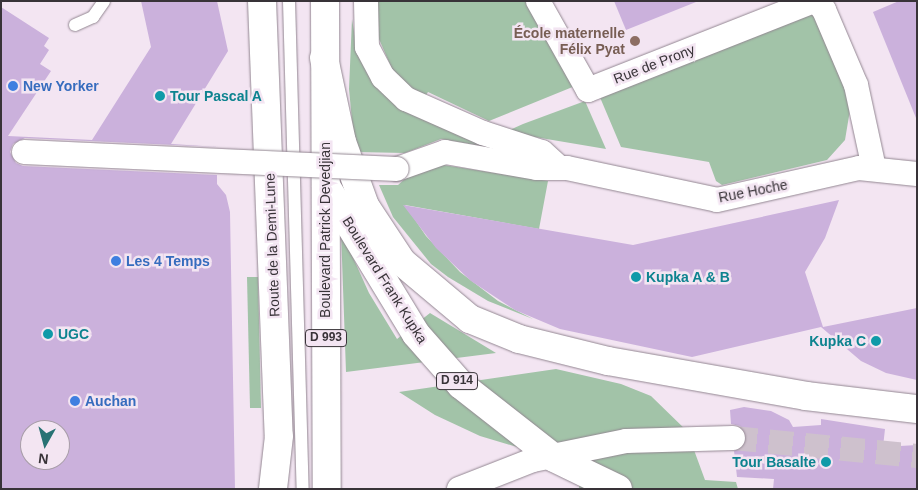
<!DOCTYPE html>
<meta charset="utf-8">
<style>
body{margin:0}
#map{position:relative;width:918px;height:490px;overflow:hidden;background:#f3e5f2;font-family:Helvetica,sans-serif}
div>[style]{position:absolute}
[style*='--x']{left:calc(var(--x)*1px);top:calc(var(--y)*1px);width:calc(var(--w)*1px);rotate:calc(var(--a)*1deg)}
.green>*{inset:0;background:#a2c3a8}
.building>*{inset:0;background:#cbb1dc}
.street-tunnel>*{height:24px;margin-top:-12px;transform-origin:0;background:repeating-linear-gradient(90deg,#cec1cd 0 24px,transparent 0 36px)}
.roads{filter:drop-shadow(0 0 1px #938792) drop-shadow(0 0 1px #938792)}
.lane>*{height:12px;margin:-6px;padding:0 6px;transform-origin:6px;border-radius:6px;background:#fff}
.street>*{height:24px;margin:-12px;padding:0 12px;transform-origin:12px;border-radius:12px;background:#fff}
.secondary>*{height:28px;margin:-14px;padding:0 14px;transform-origin:14px;border-radius:14px;background:#fff}
.primary>*{height:28px;margin:-14px;padding:0 14px;transform-origin:14px;border-radius:14px;background:#fff}
.bridges{filter:drop-shadow(0 0 1px #938792) drop-shadow(0 0 1px #938792)}
.street-bridge>*{height:24px;margin:-12px;padding:0 12px;transform-origin:12px;border-radius:12px;background:#fff}
.dots>*{width:14px;height:14px;translate:-50% -50%;box-sizing:border-box;border:2px solid #f3e5f2;border-radius:50%}
span{translate:-50% -50%;white-space:nowrap;text-align:center;line-height:1.15;-webkit-text-stroke:5px #f3e5f2;paint-order:stroke}
.shield-label span{padding:1px 4px;background:#f3e5f2;border:1px solid;border-radius:4px;-webkit-text-stroke-width:0}
.shield-label{font-size:12px;color:#383338;font-weight:700}
.education-label{font-size:14px;color:#785e54;font-weight:700}
.right{translate:-100% -50%;text-align:right}
.street-label{font-size:14px;color:#383338}
.shop-label{font-size:14px;color:#366cbe;font-weight:700}
.left{translate:0 -50%;text-align:left}
.culture-label{font-size:14px;color:#0d838f;font-weight:700}
.frame{position:absolute;inset:0;border:2px solid #383338;pointer-events:none}
.north{position:absolute;left:20px;top:420px;width:50px;height:50px;box-sizing:border-box;background:#f3e5f2;border:1px solid #a89ea8;border-radius:50%;rotate:187deg;font-size:14px;font-weight:700;line-height:20px;text-align:center;color:#383338}
.north::after{content:'';display:block;margin:auto;width:18px;height:22px;background:#287274;clip-path:polygon(50% 0,100% 100%,50% 72%,0 100%)}
</style>
<div id="map">
<div class="green">
<i style="clip-path:polygon(377px 1px,526px 1px,575px 86px,489px 121px,428px 92px,426px 95px,407px 86px,392px 69px,379px 39px)"></i>
<i style="clip-path:polygon(814px 13px,851px 104px,845px 140px,827px 160px,722px 185px,716px 181px,709px 162px,621px 147px,599px 95px)"></i>
<i style="clip-path:polygon(352px 19px,355px 37px,404px 109px,486px 147px,441px 139px,405px 153px,355px 152px,349px 89px)"></i>
<i style="clip-path:polygon(585px 101px,606px 149px,505px 132px,523px 124px)"></i>
<i style="clip-path:polygon(437px 164px,548px 181px,539px 229px,405px 205px,426px 236px,460px 272px,498px 301px,533px 319px,488px 301px,448px 277px,431px 264px,393px 217px,379px 185px,398px 185px,408px 176px)"></i>
<i style="clip-path:polygon(341px 231px,369px 293px,397px 339px,430px 313px,496px 353px,346px 372px)"></i>
<i style="clip-path:polygon(247px 277px,258px 277px,261px 408px,250px 408px)"></i>
<i style="clip-path:polygon(556px 369px,621px 384px,651px 396px,687px 431px,705px 480px,736px 482px,738px 489px,579px 489px,579px 457px,537px 453px,480px 436px,435px 415px,399px 392px)"></i>
</div>
<div class="building">
<i style="clip-path:polygon(evenodd,141px 1px,217px 1px,228px 51px,171px 144px,218px 147px,25px 138px,13px 144px,10px 152px,16px 163px,23px 166px,217px 175px,217px 184px,226px 195px,230px 212px,235px 489px,1px 489px,1px 7px,49px 38px,44px 46px,49px 50px,40px 64px,51px 71px,8px 136px,92px 140px,151px 47px,141px 1px,30px 430px,60px 430px,60px 460px,30px 460px,30px 430px)"></i>
<i style="clip-path:polygon(614px 1px,696px 1px,696px 2px,626px 30px)"></i>
<i style="clip-path:polygon(899px 1px,917px 1px,916px 118px,873px 12px)"></i>
<i style="clip-path:polygon(839px 200px,825px 238px,805px 272px,823px 327px,917px 308px,917px 380px,886px 373px,861px 361px,821px 327px,692px 357px,560px 329px,515px 310px,471px 281px,436px 248px,403px 205px,633px 245px)"></i>
<i style="clip-path:polygon(744px 407px,771px 411px,789px 420px,793px 427px,821px 425px,821px 419px,885px 429px,883px 447px,917px 445px,917px 489px,773px 489px,774px 479px,737px 477px,734px 451px,745px 445px,747px 437px,740px 426px,731px 424px,730px 410px)"></i>
</div>
<div class="street-tunnel">
<i style="--x:733;--y:438;--w:185;--a:5.6"></i>
</div>
<div class="roads">
<div class="lane">
<i style="--x:289;--y:1;--w:488;--a:88.4"></i>
<i style="--x:75;--y:25;--w:20;--a:-24"></i>
<i style="--x:93;--y:17;--w:19;--a:-55"></i>
</div>
<div class="street">
<i style="--x:366;--y:1;--w:46;--a:88.8"></i>
<i style="--x:367;--y:47;--w:34;--a:62"></i>
<i style="--x:383;--y:77;--w:32;--a:44"></i>
<i style="--x:406;--y:99;--w:84;--a:23.8"></i>
<i style="--x:483;--y:133;--w:62;--a:17.9"></i>
<i style="--x:542;--y:152;--w:24;--a:42"></i>
<i style="--x:538;--y:1;--w:102;--a:60.7"></i>
<i style="--x:588;--y:90;--w:243;--a:-21.5"></i>
<i style="--x:816;--y:1;--w:12;--a:48"></i>
<i style="--x:824;--y:10;--w:82;--a:66.9"></i>
<i style="--x:856;--y:85;--w:85;--a:77.8"></i>
<i style="--x:397;--y:169;--w:51;--a:-19.5"></i>
<i style="--x:445;--y:152;--w:93;--a:9.9"></i>
<i style="--x:537;--y:168;--w:30;--a:0"></i>
<i style="--x:567;--y:168;--w:153;--a:12"></i>
<i style="--x:717;--y:200;--w:146;--a:-12.7"></i>
<i style="--x:859;--y:168;--w:58;--a:5.9"></i>
<i style="--x:459;--y:489;--w:79;--a:-21.4"></i>
<i style="--x:533;--y:460;--w:95;--a:-11.5"></i>
<i style="--x:626;--y:441;--w:107;--a:-1.6"></i>
</div>
<div class="secondary">
<i style="--x:262;--y:1;--w:435;--a:87.8"></i>
<i style="--x:279;--y:436;--w:53;--a:96.5"></i>
</div>
<div class="primary">
<i style="--x:325;--y:1;--w:488;--a:89.8"></i>
<i style="--x:324;--y:58;--w:86;--a:77.9"></i>
<i style="--x:342;--y:142;--w:68;--a:70.2"></i>
<i style="--x:365;--y:206;--w:67;--a:56.5"></i>
<i style="--x:402;--y:262;--w:89;--a:40"></i>
<i style="--x:470;--y:319;--w:53;--a:22.2"></i>
<i style="--x:519;--y:339;--w:92;--a:13.9"></i>
<i style="--x:608;--y:361;--w:201;--a:10"></i>
<i style="--x:806;--y:396;--w:112;--a:6.7"></i>
<i style="--x:326;--y:186;--w:173;--a:58.7"></i>
<i style="--x:416;--y:334;--w:68;--a:48.6"></i>
<i style="--x:461;--y:385;--w:118;--a:38.1"></i>
<i style="--x:554;--y:458;--w:71;--a:25.8"></i>
</div>
</div>
<div class="bridges">
<div class="street-bridge">
<i style="--x:24;--y:152;--w:373;--a:2.6"></i>
</div>
</div>
<div class="dots">
<i style="left:635px;top:41px;background:#8d6e63"></i>
<i style="left:13px;top:86px;background:#3f7fe0"></i>
<i style="left:160px;top:96px;background:#0f9aa8"></i>
<i style="left:116px;top:261px;background:#3f7fe0"></i>
<i style="left:636px;top:277px;background:#0f9aa8"></i>
<i style="left:48px;top:334px;background:#0f9aa8"></i>
<i style="left:876px;top:341px;background:#0f9aa8"></i>
<i style="left:75px;top:401px;background:#3f7fe0"></i>
<i style="left:826px;top:462px;background:#0f9aa8"></i>
</div>
<div class="shield-label">
<span style="left:326px;top:338px">D 993</span>
<span style="left:457px;top:381px">D 914</span>
</div>
<div class="education-label">
<span class="right" style="left:625px;top:41px">École maternelle<br>Félix Pyat</span>
</div>
<div class="street-label">
<span style="left:654px;top:64px;rotate:-21deg">Rue de Prony</span>
<span style="left:753px;top:191px;rotate:-11deg">Rue Hoche</span>
<span style="left:325px;top:230px;rotate:-90deg">Boulevard Patrick Devedjian</span>
<span style="left:272px;top:245px;rotate:-92deg">Route de la Demi-Lune</span>
<span style="left:385px;top:280px;rotate:58deg">Boulevard Frank Kupka</span>
</div>
<div class="shop-label">
<span class="left" style="left:23px;top:86px">New Yorker</span>
<span class="left" style="left:126px;top:261px">Les 4 Temps</span>
<span class="left" style="left:85px;top:401px">Auchan</span>
</div>
<div class="culture-label">
<span class="left" style="left:170px;top:96px">Tour Pascal A</span>
<span class="left" style="left:646px;top:277px">Kupka A &amp; B</span>
<span class="left" style="left:58px;top:334px">UGC</span>
<span class="right" style="left:866px;top:341px">Kupka C</span>
<span class="right" style="left:816px;top:462px">Tour Basalte</span>
</div>
<div class="frame"></div>
<div class="north">N</div>
</div>
